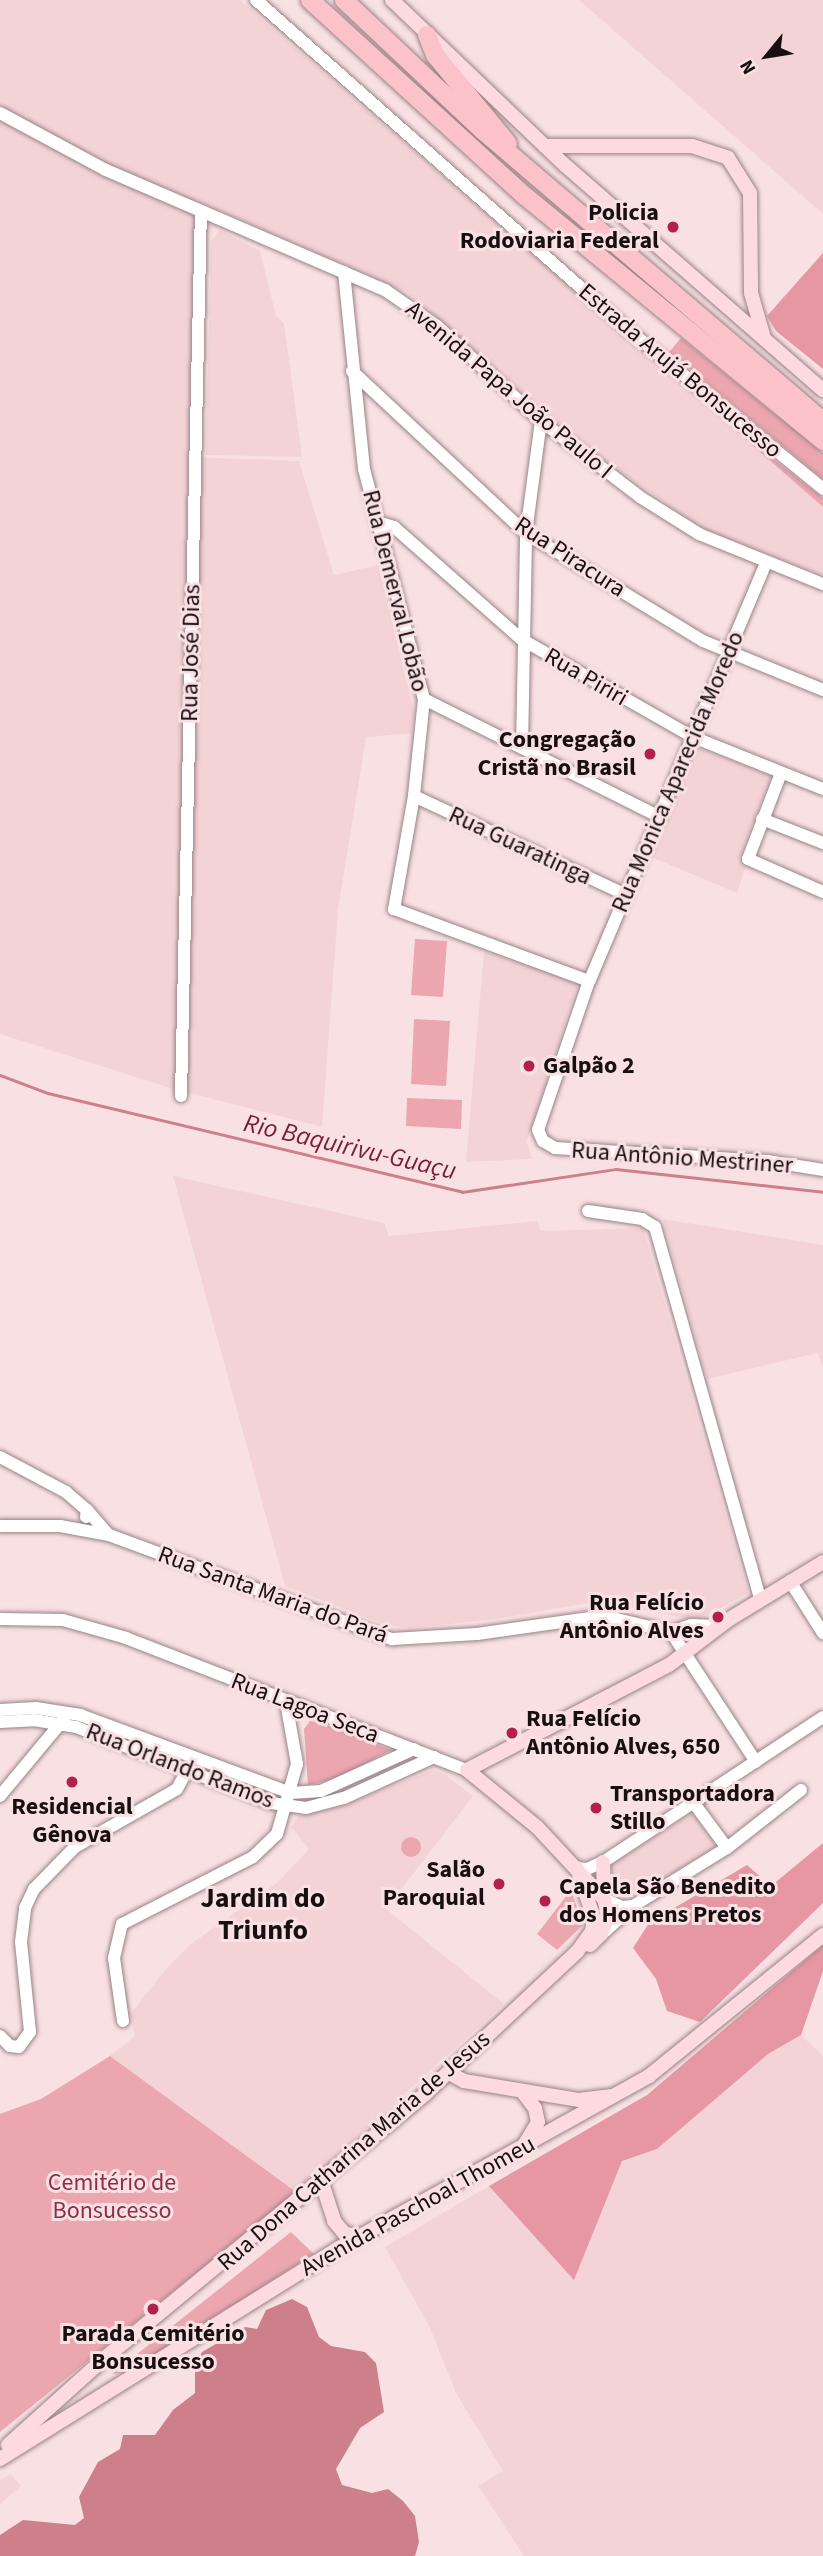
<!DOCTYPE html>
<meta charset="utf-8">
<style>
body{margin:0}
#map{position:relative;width:823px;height:2556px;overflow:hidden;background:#f9e1e3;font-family:"Source Sans 3",sans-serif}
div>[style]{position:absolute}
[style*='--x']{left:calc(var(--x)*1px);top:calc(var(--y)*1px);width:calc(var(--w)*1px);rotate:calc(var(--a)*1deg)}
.built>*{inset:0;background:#f4d3d7}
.green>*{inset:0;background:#eca6b0}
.round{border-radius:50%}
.forest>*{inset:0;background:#e697a3}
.water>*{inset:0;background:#cd808c}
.stream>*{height:2.5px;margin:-1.25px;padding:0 1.25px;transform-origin:1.25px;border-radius:1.25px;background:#cd808c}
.roads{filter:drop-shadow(0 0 2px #998386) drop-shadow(0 0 2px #998386)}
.minor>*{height:12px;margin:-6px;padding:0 6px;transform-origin:6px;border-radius:6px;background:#fff}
.major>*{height:14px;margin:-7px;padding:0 7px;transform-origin:7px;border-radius:7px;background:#fddadf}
.highway>*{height:18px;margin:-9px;padding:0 9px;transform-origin:9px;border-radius:9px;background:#fbc2c9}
.dots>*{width:19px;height:19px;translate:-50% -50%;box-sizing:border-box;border:4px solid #f9e1e3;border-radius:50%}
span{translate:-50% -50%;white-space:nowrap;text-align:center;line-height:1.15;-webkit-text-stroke:6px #f9e1e3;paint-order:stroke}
.poi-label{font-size:24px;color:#170f10;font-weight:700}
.right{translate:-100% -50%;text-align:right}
.left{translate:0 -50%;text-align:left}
.street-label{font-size:24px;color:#170f10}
.park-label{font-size:24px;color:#8c2f44}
.water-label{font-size:26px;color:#791d35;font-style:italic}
.quarter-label{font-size:28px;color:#170f10;font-weight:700}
.north{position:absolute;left:732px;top:21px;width:70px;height:70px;-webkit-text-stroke:5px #f9e1e3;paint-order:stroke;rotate:240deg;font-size:19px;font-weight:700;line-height:28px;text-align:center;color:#170f10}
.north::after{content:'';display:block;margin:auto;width:24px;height:32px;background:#170f10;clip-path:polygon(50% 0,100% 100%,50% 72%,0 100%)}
</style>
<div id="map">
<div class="built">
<i style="clip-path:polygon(0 0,240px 0,823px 507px,823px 575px,704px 530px,579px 442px,409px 293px,196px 200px,190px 457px,299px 461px,334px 575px,378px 565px,414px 713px,411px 733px,366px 737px,338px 910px,322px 1127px,167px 1087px,0 1034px)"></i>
<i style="clip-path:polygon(579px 0,823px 0,823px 214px)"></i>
<i style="clip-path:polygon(220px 230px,260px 251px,276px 316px,284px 323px,302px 457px,206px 455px,211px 241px)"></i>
<i style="clip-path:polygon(695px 747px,771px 776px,739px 858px,745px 868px,737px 893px,651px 857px)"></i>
<i style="clip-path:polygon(484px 952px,578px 982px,527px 1141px,532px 1159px,466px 1162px)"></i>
<i style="clip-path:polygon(173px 1176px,384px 1223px,389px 1236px,537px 1221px,541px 1231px,643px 1228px,748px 1593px,710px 1614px,689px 1619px,599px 1601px,496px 1619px,410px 1628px,386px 1625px,285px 1586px)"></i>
<i style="clip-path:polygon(663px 1219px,823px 1245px,823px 1370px,818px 1353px,707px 1379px)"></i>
<i style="clip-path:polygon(433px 1770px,446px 1775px,473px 1796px,386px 1909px,504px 2004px,296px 2192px,110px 2056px,135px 2036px,131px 2013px,167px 1968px,191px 1944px,278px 1882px,309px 1849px,291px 1827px,299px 1816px,349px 1803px)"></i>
<i style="clip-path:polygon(692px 1813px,715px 1844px,712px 1849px,631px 1898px,614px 1891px,607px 1871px,613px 1864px)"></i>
<i style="clip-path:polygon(801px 2035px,823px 2056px,823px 2556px,524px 2556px,478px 2486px,503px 2471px,456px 2393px,430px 2328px,385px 2247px,489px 2186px,574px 2279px,622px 2161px,657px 2149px,768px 2054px)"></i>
<i style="clip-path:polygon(11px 2474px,21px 2486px,0 2504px,0 2480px)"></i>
</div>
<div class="green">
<i style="clip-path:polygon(681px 338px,823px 453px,823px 479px,669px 352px)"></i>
<i style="clip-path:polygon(727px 423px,823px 498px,823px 507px)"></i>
<i style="clip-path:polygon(415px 939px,447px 941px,443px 997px,411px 995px)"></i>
<i style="clip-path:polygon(414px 1019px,450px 1021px,446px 1086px,411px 1084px)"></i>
<i style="clip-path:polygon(407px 1098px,462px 1100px,461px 1129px,406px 1126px)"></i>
<i style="clip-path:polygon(83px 1719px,266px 1790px,264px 1796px,81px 1725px)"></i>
<i style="clip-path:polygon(310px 1721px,324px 1724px,391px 1750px,335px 1779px,308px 1785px,304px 1729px)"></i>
<i class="round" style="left:401px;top:1837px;width:20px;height:20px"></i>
<i style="clip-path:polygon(571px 1890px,583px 1925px,557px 1950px,537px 1934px)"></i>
<i style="clip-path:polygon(110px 2056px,296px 2192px,0 2432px,0 2114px,41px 2099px)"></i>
<i style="clip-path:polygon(291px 2232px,314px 2254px,126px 2373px,112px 2374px)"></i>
</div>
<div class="forest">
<i style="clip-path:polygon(823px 253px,823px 369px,776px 331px,767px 316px)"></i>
<i style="clip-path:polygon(823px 1843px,823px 1903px,700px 2022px,667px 2011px,656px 1979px,633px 1948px,649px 1923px,747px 1865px,771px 1886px)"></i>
<i style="clip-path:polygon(823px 1945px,823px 1971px,801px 2035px,768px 2054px,657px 2149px,622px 2161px,574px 2280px,489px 2186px,647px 2095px)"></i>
</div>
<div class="water">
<i style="clip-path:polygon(292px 2299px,307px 2307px,319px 2337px,331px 2346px,365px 2352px,376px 2363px,384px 2412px,360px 2428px,336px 2469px,342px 2485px,372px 2493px,388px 2489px,403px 2501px,415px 2516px,419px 2542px,415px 2556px,0 2556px,0 2535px,23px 2520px,75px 2525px,84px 2518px,79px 2497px,98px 2462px,120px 2449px,123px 2435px,155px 2435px,173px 2410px,195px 2393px,195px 2367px,202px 2352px,245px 2327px,257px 2329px,266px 2310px)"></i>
</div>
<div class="stream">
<i style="--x:0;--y:1075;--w:51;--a:20.6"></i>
<i style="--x:48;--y:1093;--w:426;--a:13.4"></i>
<i style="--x:462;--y:1192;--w:156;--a:-8.5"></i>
<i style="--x:616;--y:1169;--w:208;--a:6.3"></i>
</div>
<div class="roads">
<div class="minor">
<i style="--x:256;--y:0;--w:502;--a:41.53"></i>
<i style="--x:632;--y:333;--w:247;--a:39.2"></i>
<i style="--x:0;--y:113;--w:120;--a:28.3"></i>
<i style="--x:106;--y:170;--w:304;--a:23.3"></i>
<i style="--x:385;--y:290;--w:63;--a:34.7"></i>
<i style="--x:437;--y:326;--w:141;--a:42.4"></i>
<i style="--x:541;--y:421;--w:125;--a:37.5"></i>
<i style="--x:640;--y:497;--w:70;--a:32.1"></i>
<i style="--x:699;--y:534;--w:134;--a:22"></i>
<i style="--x:344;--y:272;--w:198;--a:84.2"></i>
<i style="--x:364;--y:469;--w:238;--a:75.4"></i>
<i style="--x:424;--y:699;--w:98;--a:95.9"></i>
<i style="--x:414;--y:796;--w:115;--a:100"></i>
<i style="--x:394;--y:909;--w:208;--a:20.3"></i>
<i style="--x:352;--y:371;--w:238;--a:43"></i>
<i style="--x:526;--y:533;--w:207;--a:31.4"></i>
<i style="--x:703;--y:641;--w:130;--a:22.2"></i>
<i style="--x:377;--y:522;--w:18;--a:16"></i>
<i style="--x:394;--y:527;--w:169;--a:41.4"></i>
<i style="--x:521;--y:639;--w:198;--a:29.7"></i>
<i style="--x:693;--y:737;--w:140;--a:21.8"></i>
<i style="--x:766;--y:563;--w:454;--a:112.9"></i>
<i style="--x:589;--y:981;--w:157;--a:108.9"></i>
<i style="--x:538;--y:1130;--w:12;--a:66"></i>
<i style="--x:543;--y:1141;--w:14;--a:30"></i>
<i style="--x:555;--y:1148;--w:212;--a:3.5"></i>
<i style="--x:767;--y:1161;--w:57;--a:9.1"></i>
<i style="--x:424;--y:699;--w:264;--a:26.6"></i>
<i style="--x:522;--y:748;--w:215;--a:-88.9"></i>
<i style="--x:526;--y:533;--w:113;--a:-82.4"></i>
<i style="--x:781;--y:773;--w:92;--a:111"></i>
<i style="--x:748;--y:859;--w:82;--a:23.7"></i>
<i style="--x:414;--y:796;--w:234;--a:25"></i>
<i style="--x:762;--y:819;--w:66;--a:21.5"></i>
<i style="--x:181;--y:1096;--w:885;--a:-88.71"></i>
<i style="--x:588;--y:1211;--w:55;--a:8.4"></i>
<i style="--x:642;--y:1219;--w:15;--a:32"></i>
<i style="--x:655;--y:1227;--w:386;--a:74.2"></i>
<i style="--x:0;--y:1457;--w:75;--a:27.9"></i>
<i style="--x:66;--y:1492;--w:28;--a:41"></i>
<i style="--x:86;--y:1517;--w:7;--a:-82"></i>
<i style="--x:87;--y:1510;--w:33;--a:49"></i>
<i style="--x:0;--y:1526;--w:60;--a:0"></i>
<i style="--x:60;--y:1526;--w:50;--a:10.4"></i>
<i style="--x:109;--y:1535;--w:302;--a:20.2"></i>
<i style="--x:392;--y:1639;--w:85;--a:-3.4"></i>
<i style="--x:477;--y:1634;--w:128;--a:-8.1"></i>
<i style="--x:604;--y:1616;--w:69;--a:13.4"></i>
<i style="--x:671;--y:1632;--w:21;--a:-19"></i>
<i style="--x:691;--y:1625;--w:29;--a:2"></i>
<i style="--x:790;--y:1581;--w:62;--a:57.6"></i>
<i style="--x:0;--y:1619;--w:63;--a:0.9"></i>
<i style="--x:63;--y:1620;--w:66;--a:15.9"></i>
<i style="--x:126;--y:1638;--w:366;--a:21.2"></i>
<i style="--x:671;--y:1632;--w:155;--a:56.8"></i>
<i style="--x:0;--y:1710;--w:36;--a:-3"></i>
<i style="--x:36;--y:1708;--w:45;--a:9"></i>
<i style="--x:80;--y:1715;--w:225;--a:20.3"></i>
<i style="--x:291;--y:1793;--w:30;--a:-4"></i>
<i style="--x:321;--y:1791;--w:102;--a:-24.3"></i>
<i style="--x:0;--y:1722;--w:34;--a:-3"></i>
<i style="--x:34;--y:1720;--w:43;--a:9.5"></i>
<i style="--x:76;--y:1727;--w:209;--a:21.3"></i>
<i style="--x:271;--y:1803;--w:35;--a:8"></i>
<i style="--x:306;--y:1808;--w:39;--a:-15"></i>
<i style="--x:344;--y:1798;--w:99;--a:-24.5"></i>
<i style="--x:0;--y:1796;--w:100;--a:-50.3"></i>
<i style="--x:693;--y:1802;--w:57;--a:53.5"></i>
<i style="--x:577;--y:1868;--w:10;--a:6"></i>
<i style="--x:587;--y:1869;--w:17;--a:-24"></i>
<i style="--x:603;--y:1862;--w:263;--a:-33.4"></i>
<i style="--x:604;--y:1899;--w:20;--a:24"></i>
<i style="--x:622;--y:1907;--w:11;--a:-5"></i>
<i style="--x:602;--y:1934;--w:42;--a:-42.1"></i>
<i style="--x:633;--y:1906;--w:110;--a:-31.7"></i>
<i style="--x:727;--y:1848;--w:94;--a:-38.1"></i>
<i style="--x:123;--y:2021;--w:64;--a:-98.1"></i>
<i style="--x:114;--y:1958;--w:35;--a:-77"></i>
<i style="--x:122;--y:1924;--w:147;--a:-27.1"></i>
<i style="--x:253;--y:1857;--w:33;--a:-44"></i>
<i style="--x:277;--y:1834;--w:73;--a:-74.1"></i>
<i style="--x:297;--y:1764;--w:63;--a:-100.1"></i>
<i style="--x:0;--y:2036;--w:14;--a:45"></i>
<i style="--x:10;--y:2046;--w:9;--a:6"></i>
<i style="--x:19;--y:2047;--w:19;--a:-54"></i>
<i style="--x:30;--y:2032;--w:90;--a:-95.7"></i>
<i style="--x:21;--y:1942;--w:34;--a:-83"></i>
<i style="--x:25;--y:1908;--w:21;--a:-65"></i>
<i style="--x:34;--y:1889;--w:59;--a:-45.7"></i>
<i style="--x:75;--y:1847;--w:117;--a:-29.6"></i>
<i style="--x:177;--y:1789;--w:21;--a:-62"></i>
</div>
<div class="major">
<i style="--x:392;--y:0;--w:240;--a:43.7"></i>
<i style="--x:566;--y:166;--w:341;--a:41.1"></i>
<i style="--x:545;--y:146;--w:147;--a:0"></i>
<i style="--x:692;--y:146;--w:38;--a:18"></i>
<i style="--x:728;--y:158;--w:41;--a:57.8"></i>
<i style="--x:750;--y:193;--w:100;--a:89.4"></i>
<i style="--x:751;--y:293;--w:47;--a:73.9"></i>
<i style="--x:603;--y:1862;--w:35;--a:88"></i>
<i style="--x:590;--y:1945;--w:16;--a:-45"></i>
<i style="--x:601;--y:1934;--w:19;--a:-69"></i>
<i style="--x:608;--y:1916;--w:17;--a:-103"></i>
<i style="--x:604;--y:1899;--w:98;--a:-132.9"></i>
<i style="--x:537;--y:1827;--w:90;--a:-140.8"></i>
<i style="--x:467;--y:1770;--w:228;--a:-27.5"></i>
<i style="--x:669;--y:1665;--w:74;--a:-37.3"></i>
<i style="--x:728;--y:1620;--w:111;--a:-31.4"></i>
<i style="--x:449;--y:2073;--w:17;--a:28"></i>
<i style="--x:464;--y:2081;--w:117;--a:9.4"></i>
<i style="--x:579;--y:2100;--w:33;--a:-7"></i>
<i style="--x:522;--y:2091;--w:21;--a:53"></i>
<i style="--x:535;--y:2108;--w:14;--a:78"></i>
<i style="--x:538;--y:2122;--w:26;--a:121"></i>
<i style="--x:322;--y:2183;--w:40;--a:72"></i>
<i style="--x:334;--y:2221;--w:16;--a:50"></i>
<i style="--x:344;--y:2233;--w:15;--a:16"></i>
<i style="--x:8;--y:2445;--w:122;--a:-42"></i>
<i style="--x:99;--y:2363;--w:423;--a:-39.5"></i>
<i style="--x:425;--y:2094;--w:208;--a:-43.1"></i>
<i style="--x:577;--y:1952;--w:26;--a:-54"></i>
<i style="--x:592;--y:1931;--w:13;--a:-81"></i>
<i style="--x:594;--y:1918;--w:53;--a:-108.8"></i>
<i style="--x:0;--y:2459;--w:397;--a:-31.9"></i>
<i style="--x:337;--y:2249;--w:357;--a:-29"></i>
<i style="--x:649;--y:2076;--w:224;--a:-39"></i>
</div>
<div class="highway">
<i style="--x:310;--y:0;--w:291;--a:42.4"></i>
<i style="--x:525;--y:196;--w:386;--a:39.4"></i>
<i style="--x:344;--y:0;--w:190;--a:43.3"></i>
<i style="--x:482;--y:130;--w:448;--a:40.5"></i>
<i style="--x:427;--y:35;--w:22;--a:68"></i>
<i style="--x:435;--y:55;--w:115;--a:50.6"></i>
</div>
</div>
<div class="dots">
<i style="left:673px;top:227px;background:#b2204b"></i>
<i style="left:650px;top:754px;background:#b2204b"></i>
<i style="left:529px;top:1066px;background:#b2204b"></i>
<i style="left:718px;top:1617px;background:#b2204b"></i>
<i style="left:512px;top:1733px;background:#b2204b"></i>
<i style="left:72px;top:1782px;background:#b2204b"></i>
<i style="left:596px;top:1808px;background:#b2204b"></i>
<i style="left:499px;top:1884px;background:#b2204b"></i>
<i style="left:545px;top:1901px;background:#b2204b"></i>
<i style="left:153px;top:2309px;background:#b2204b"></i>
</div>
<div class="poi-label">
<span class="right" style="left:659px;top:227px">Policia<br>Rodoviaria Federal</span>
<span class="right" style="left:636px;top:754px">Congregação<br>Cristã no Brasil</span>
<span class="left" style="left:543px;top:1066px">Galpão 2</span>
<span class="right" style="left:704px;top:1617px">Rua Felício<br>Antônio Alves</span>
<span class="left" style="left:526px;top:1733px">Rua Felício<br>Antônio Alves, 650</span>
<span class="left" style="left:610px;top:1808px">Transportadora<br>Stillo</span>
<span style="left:72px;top:1821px">Residencial<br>Gênova</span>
<span class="right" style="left:485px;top:1884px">Salão<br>Paroquial</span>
<span class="left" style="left:559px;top:1901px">Capela São Benedito<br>dos Homens Pretos</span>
<span style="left:153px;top:2348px">Parada Cemitério<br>Bonsucesso</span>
</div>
<div class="street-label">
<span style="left:680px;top:371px;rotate:40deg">Estrada Arujá Bonsucesso</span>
<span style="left:509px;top:390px;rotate:40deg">Avenida Papa João Paulo I</span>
<span style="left:570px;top:557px;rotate:33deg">Rua Piracura</span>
<span style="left:395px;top:591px;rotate:76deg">Rua Demerval Lobão</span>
<span style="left:191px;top:653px;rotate:-89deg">Rua José Dias</span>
<span style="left:586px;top:677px;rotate:30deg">Rua Piriri</span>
<span style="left:678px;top:772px;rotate:-67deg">Rua Monica Aparecida Moredo</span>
<span style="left:520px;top:846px;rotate:25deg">Rua Guaratinga</span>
<span style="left:682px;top:1158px;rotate:4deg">Rua Antônio Mestriner</span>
<span style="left:273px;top:1595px;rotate:20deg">Rua Santa Maria do Pará</span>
<span style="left:305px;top:1708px;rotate:21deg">Rua Lagoa Seca</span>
<span style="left:180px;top:1766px;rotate:21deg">Rua Orlando Ramos</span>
<span style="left:354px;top:2151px;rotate:-41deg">Rua Dona Catharina Maria de Jesus</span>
<span style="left:418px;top:2206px;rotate:-29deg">Avenida Paschoal Thomeu</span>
</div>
<div class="park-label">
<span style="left:112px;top:2197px">Cemitério de<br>Bonsucesso</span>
</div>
<div class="water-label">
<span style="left:350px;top:1147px;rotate:13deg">Rio Baquirivu-Guaçu</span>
</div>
<div class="quarter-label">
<span style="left:263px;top:1914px">Jardim do<br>Triunfo</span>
</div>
<div class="north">N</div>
</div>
